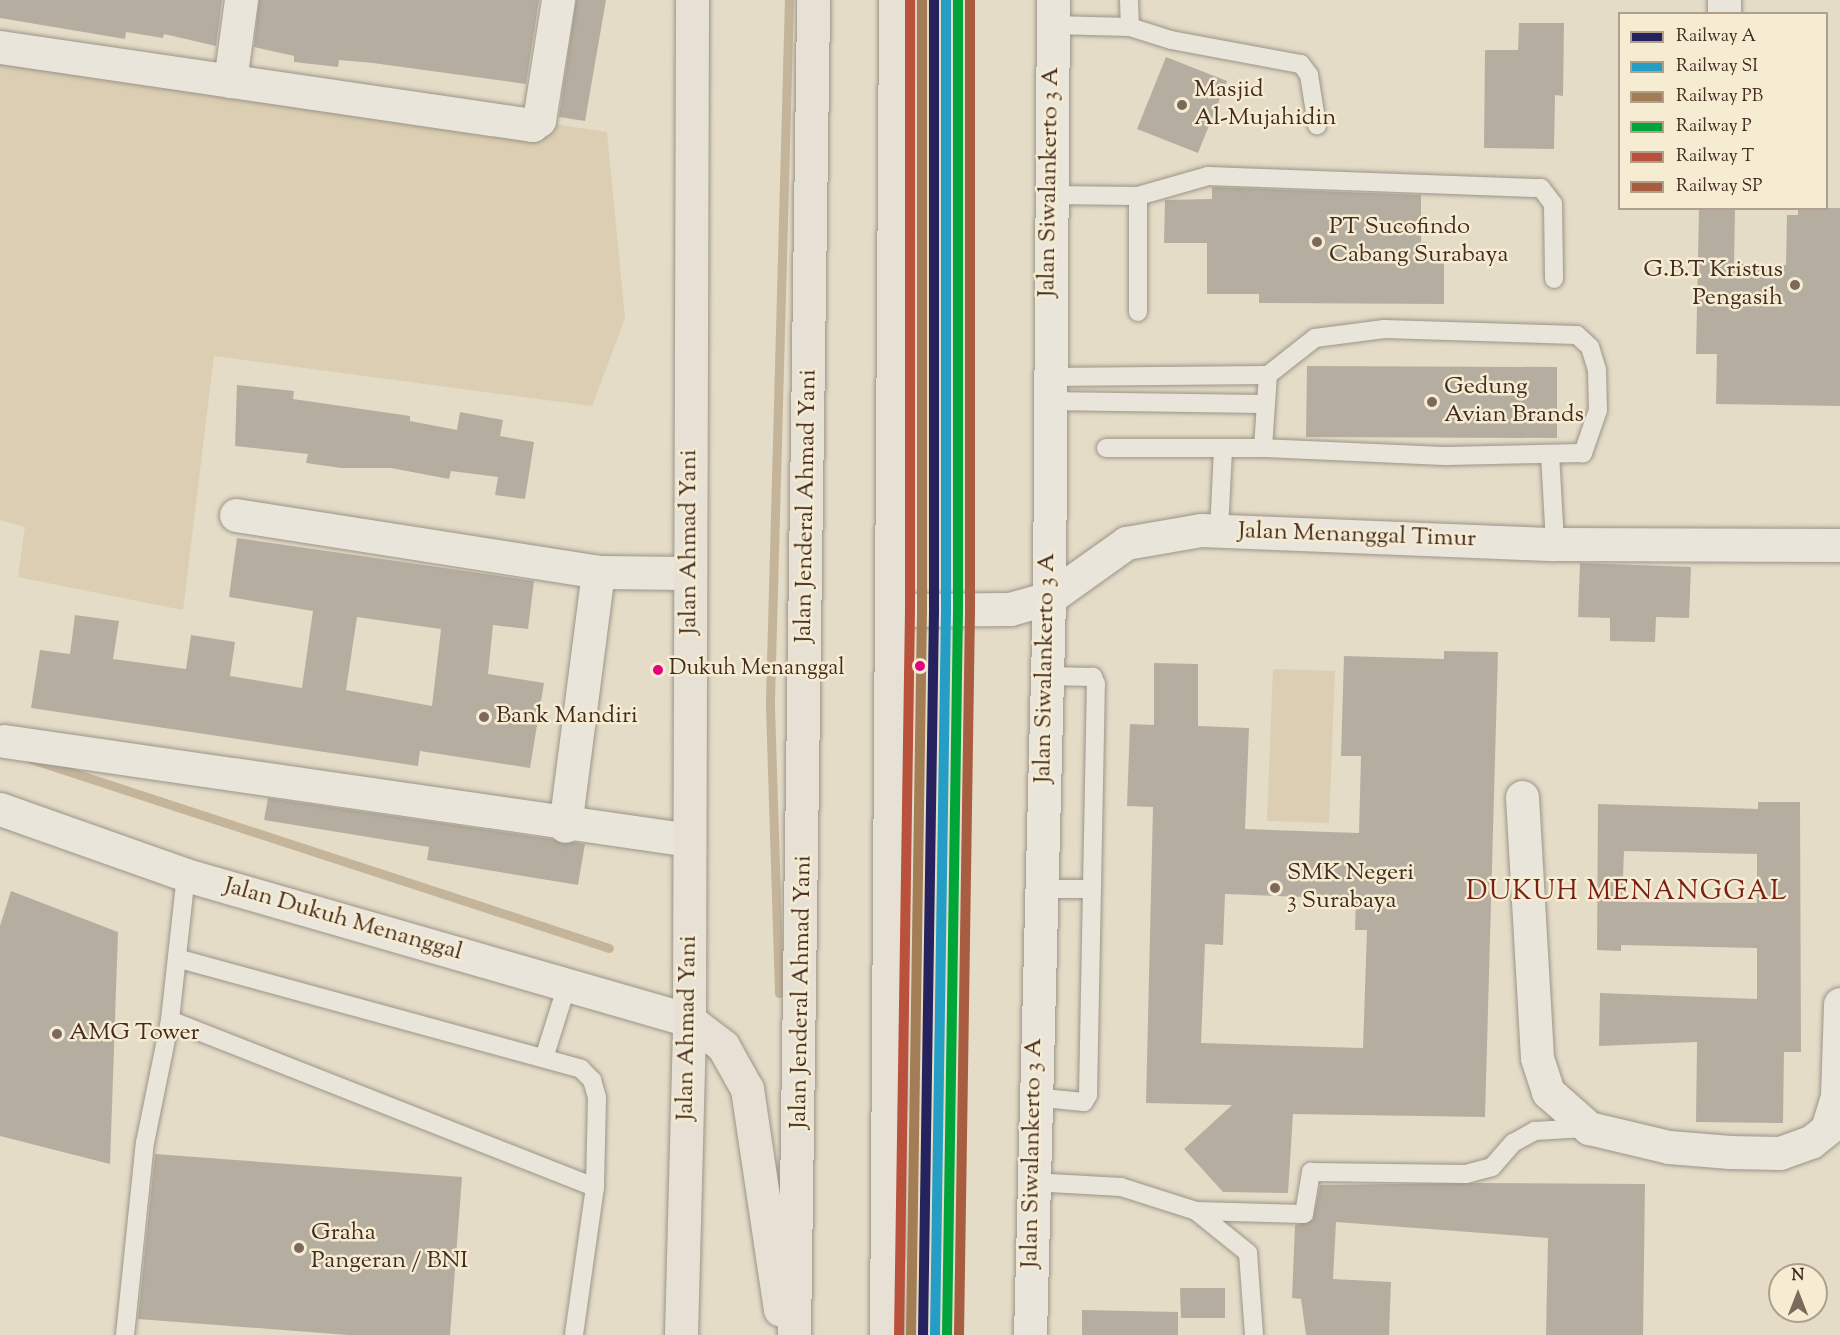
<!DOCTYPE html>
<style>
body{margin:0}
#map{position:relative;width:1840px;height:1335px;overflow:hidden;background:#e4dcc7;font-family:"Sorts Mill Goudy",serif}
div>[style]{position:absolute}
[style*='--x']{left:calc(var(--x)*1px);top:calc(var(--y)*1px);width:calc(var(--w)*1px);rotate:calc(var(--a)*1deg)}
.green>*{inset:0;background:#dbceb2}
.stream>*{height:9px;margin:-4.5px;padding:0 4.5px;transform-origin:4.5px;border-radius:4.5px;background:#c4b49a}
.building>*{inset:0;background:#b5aea0}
.roads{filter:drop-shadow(0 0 2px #9c9488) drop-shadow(0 0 2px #9c9488)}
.lane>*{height:18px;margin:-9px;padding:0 9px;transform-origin:9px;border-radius:9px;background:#e9e5db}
.street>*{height:33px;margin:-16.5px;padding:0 16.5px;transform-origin:16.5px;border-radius:16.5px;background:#e9e5db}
.secondary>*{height:33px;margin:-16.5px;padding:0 16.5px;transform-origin:16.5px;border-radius:16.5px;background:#e9e5db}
.highway>*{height:33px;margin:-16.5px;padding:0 16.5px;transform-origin:16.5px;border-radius:16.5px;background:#e6e1d4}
.rail-1>*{height:10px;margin:-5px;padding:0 5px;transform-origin:5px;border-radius:5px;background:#26225e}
.rail-2>*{height:10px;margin:-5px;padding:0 5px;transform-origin:5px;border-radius:5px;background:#249ec4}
.rail-3>*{height:10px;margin:-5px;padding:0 5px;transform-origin:5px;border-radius:5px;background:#a27d56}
.rail-4>*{height:10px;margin:-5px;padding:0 5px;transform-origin:5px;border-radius:5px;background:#00a53a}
.rail-5>*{height:10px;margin:-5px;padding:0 5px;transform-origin:5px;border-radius:5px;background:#ba513d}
.rail-6>*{height:10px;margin:-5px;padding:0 5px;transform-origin:5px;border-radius:5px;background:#a95d40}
.dots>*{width:16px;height:16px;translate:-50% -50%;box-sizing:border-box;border:3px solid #f6ecd2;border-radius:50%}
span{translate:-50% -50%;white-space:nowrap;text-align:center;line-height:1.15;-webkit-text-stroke:5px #f6ecd2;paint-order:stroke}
.bus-label{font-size:22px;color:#442b22}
.left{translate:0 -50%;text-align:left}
.poi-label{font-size:24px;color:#442b22}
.right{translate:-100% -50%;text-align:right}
.street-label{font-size:24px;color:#442b22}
.quarter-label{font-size:27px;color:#7a1f14;letter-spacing:1.5px}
.legend{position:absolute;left:1618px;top:12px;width:210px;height:198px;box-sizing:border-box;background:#f6ecd2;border:2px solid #af9f8c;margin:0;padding:8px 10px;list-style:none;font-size:18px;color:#442b22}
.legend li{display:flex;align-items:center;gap:12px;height:30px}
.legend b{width:30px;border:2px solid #af9f8c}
.north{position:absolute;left:1768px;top:1263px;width:60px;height:60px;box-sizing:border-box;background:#f6ecd2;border:2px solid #af9f8c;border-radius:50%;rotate:0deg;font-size:16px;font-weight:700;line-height:24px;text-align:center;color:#442b22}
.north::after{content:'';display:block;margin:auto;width:21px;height:27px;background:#7c695c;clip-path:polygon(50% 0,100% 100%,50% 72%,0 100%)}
</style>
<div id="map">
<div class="green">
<i style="clip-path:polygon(0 41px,607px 132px,625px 318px,592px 406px,214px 356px,183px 610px,18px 577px,25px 527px,0 520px)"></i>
<i style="clip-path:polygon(1273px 669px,1335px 671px,1329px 823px,1267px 821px)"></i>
</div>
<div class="stream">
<i style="--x:31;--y:759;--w:608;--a:18.11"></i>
<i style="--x:779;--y:993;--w:293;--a:-91.8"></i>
<i style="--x:770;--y:700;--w:700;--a:-88.45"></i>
</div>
<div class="building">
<i style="clip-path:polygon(0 0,222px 0,216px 46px,164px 34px,163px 38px,126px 32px,125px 39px,0 18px)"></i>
<i style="clip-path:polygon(259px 0,539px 0,526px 84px,373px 63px,339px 60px,338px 67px,294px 62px,294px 56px,254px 47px)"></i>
<i style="clip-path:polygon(576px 0,606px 0,585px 121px,559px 117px)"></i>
<i style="clip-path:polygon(1519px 23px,1564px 23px,1563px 96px,1555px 95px,1554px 149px,1484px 148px,1485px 50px,1518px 50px)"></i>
<i style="clip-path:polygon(1166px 57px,1227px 81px,1198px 153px,1137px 129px)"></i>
<i style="clip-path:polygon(1212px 187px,1421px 195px,1421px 242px,1427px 242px,1427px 250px,1444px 250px,1444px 304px,1259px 303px,1259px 294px,1207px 294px,1207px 243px,1164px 243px,1165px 200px,1212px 199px)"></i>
<i style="clip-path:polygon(1699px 208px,1735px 208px,1734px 264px,1786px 265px,1787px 215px,1798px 215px,1798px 208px,1840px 208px,1840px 406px,1716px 404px,1717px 354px,1696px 354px)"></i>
<i style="clip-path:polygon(1307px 366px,1557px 367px,1557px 438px,1306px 437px)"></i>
<i style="clip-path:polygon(237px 385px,294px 391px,293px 399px,410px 416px,410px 421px,457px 430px,460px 412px,503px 420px,500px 436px,534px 442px,525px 499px,495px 495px,498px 477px,451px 471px,449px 479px,391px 468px,341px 468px,306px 463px,308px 454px,235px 446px)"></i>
<i style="clip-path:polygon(evenodd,237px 538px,534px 581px,528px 629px,493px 625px,488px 674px,544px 683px,530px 768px,420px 751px,418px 766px,31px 708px,40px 650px,70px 654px,75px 615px,119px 621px,113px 659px,186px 669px,191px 635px,235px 642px,230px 676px,302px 688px,313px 611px,229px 597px,237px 538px,357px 617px,441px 629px,432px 706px,346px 690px,357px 617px)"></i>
<i style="clip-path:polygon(1580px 563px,1691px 567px,1689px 618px,1656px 617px,1655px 642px,1610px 641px,1610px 618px,1578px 617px)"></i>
<i style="clip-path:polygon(evenodd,1444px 651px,1498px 652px,1485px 1117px,1293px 1114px,1288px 1193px,1223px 1192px,1184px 1149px,1232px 1105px,1146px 1103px,1153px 807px,1127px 806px,1130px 724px,1154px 725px,1154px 663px,1198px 664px,1198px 726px,1249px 728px,1245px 829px,1359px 833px,1361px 756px,1341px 756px,1344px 656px,1444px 659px,1444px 651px,1225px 894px,1356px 899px,1355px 930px,1367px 930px,1363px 1048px,1201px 1043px,1205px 944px,1223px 945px,1225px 894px)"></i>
<i style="clip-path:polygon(268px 798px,585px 844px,578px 885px,427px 860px,429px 847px,264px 820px)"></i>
<i style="clip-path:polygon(evenodd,1758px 802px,1800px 802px,1801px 1052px,1784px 1052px,1783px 1123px,1696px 1122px,1697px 1042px,1599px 1046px,1600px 993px,1757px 999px,1757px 948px,1621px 945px,1621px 951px,1597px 950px,1598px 804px,1758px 809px,1758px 802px,1624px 851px,1757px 854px,1757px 903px,1622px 902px,1624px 851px)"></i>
<i style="clip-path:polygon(11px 891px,118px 932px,110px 1164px,0 1136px,0 926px)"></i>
<i style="clip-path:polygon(155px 1154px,462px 1177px,450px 1335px,348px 1335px,138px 1319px)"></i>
<i style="clip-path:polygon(1477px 1183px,1645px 1184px,1643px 1335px,1546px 1335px,1548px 1238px,1336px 1222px,1333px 1279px,1391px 1282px,1389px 1335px,1306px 1335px,1301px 1299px,1292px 1298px,1295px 1225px,1313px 1220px,1320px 1185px)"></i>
<i style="clip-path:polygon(1180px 1288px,1225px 1288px,1225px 1318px,1181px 1318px)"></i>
<i style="clip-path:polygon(1082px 1310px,1178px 1312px,1178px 1335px,1082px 1335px)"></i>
</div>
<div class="roads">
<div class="lane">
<i style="--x:1129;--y:0;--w:27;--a:88"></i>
<i style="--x:1130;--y:27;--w:43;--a:17.6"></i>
<i style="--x:1171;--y:40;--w:132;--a:10.5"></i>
<i style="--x:1301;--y:64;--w:14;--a:54"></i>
<i style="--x:1309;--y:75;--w:51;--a:80.9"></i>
<i style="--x:1052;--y:25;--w:78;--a:1.5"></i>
<i style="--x:1050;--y:195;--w:88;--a:0.7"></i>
<i style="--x:1138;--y:196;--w:73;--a:-15.9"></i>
<i style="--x:1208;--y:176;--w:333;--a:2.1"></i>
<i style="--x:1541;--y:188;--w:20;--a:53"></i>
<i style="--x:1553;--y:204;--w:75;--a:89.2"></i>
<i style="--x:1138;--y:196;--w:116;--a:90"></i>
<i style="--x:1384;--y:329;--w:193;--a:1.8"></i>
<i style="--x:1577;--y:335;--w:18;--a:43"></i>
<i style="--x:1590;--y:347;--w:24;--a:73"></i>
<i style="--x:1597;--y:370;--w:40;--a:88.6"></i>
<i style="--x:1598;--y:410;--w:46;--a:109.2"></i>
<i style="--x:1583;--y:453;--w:137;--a:178.7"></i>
<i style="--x:1446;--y:456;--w:183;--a:-177.5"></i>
<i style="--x:1263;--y:448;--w:73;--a:-86.1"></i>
<i style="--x:1268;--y:375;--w:60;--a:-38.2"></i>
<i style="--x:1315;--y:338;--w:70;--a:-7.4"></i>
<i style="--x:1047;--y:377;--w:221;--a:-0.5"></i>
<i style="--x:1047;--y:401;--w:215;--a:0.8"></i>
<i style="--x:1106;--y:448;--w:157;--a:0"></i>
<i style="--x:1550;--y:454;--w:90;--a:86.8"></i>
<i style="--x:1219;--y:531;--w:81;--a:-87.2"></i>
<i style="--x:186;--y:875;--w:146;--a:96.3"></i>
<i style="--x:170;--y:1020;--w:457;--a:21.5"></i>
<i style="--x:1040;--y:889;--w:51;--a:0"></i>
<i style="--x:180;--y:959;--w:416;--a:15.3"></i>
<i style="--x:581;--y:1069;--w:16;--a:45"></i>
<i style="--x:592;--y:1080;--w:19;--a:74"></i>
<i style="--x:597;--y:1098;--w:89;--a:91.3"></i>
<i style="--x:595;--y:1187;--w:149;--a:98.1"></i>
<i style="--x:544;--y:1058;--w:77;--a:-72.5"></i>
<i style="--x:1033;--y:1097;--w:51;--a:5.6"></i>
<i style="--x:1084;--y:1102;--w:8;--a:-60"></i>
<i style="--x:1088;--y:1095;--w:411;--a:-88.9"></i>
<i style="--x:1096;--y:684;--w:8;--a:-113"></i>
<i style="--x:1093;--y:677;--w:46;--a:-178.8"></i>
<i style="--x:1032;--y:1182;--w:89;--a:3.2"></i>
<i style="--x:1121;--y:1187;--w:79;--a:17.7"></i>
<i style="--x:1196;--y:1211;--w:67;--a:38.9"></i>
<i style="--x:1248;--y:1253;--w:82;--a:85.8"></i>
<i style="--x:1196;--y:1211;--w:108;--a:1.6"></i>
<i style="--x:1304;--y:1214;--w:43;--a:-80.5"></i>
<i style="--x:1311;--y:1172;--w:155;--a:0.7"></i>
<i style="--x:1466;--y:1174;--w:27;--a:-15"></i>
<i style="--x:1492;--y:1167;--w:32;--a:-49"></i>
<i style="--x:1513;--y:1143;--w:25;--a:-29"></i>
<i style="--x:1535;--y:1131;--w:51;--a:-3.4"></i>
<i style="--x:125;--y:1335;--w:193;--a:-84.1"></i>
<i style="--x:145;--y:1143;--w:126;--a:-78.5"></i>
</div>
<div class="street">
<i style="--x:1724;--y:14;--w:14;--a:-90"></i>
<i style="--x:0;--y:47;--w:538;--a:8.34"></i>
<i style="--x:532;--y:125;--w:9;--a:-36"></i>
<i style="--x:539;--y:120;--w:121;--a:-81"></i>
<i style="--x:230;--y:81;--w:82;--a:-82.3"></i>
<i style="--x:236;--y:515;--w:366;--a:8.9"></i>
<i style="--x:598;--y:572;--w:256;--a:97.4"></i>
<i style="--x:598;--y:572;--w:92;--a:0.6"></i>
<i style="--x:894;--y:610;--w:116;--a:-0.5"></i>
<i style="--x:1010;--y:609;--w:41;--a:-15.8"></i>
<i style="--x:1049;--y:598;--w:95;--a:-35.5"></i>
<i style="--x:1126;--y:543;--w:76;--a:-9.8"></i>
<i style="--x:1201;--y:530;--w:354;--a:2.3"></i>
<i style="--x:1555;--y:544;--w:285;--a:0.2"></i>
<i style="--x:4;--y:741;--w:692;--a:8.22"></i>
<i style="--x:1522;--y:797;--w:261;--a:86.7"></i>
<i style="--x:1537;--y:1058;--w:36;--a:72"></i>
<i style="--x:1548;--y:1092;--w:55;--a:41.3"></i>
<i style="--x:1589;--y:1128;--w:82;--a:13.4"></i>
<i style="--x:1669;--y:1147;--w:61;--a:4.7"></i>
<i style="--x:1730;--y:1152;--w:50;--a:1.1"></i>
<i style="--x:1780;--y:1153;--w:33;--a:-20"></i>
<i style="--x:1811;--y:1142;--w:21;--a:-39"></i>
<i style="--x:1827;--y:1129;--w:34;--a:-73"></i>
<i style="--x:1837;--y:1096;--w:92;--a:-88.1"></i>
<i style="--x:0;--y:809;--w:197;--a:19.5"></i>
<i style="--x:186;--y:875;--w:523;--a:16.08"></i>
</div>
<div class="secondary">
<i style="--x:1030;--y:1335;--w:737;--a:-88.52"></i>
<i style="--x:1049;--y:598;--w:598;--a:-89.62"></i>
</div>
<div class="highway">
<i style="--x:689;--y:1020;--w:43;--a:37.4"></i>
<i style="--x:723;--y:1046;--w:49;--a:60.8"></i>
<i style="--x:747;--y:1089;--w:223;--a:81.5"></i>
<i style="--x:681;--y:1335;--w:315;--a:-88.5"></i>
<i style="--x:689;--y:1020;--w:1020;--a:-89.83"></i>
<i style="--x:794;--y:1335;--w:1335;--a:-89.18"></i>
<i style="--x:886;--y:1335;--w:1335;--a:-89.61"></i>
</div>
</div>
<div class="rail-1">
<i style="--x:923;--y:1335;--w:724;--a:-89.13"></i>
<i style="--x:934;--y:611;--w:611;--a:-90"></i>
</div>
<div class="rail-2">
<i style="--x:935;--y:1335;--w:724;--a:-89.13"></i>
<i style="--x:946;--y:611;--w:611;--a:-90"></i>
</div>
<div class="rail-3">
<i style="--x:911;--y:1335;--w:724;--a:-89.13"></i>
<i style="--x:922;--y:611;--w:611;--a:-90"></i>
</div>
<div class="rail-4">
<i style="--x:947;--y:1335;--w:724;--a:-89.13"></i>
<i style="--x:958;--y:611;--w:611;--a:-90"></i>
</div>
<div class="rail-5">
<i style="--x:899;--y:1335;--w:724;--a:-89.13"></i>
<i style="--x:910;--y:611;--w:611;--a:-90"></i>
</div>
<div class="rail-6">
<i style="--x:959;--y:1335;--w:723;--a:-89.13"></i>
<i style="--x:970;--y:612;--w:612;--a:-90"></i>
</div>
<div class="dots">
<i style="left:1182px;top:105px;background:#7c695c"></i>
<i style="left:1317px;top:242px;background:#7c695c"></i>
<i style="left:1795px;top:285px;background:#7c695c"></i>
<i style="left:1432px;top:402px;background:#7c695c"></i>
<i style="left:920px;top:666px;background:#e5007d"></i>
<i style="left:658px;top:670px;background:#e5007d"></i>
<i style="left:484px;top:717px;background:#7c695c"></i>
<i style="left:1275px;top:888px;background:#7c695c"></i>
<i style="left:57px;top:1034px;background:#7c695c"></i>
<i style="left:299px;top:1248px;background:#7c695c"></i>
</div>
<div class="bus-label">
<span class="left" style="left:669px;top:670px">Dukuh Menanggal</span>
</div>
<div class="poi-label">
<span class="left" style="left:1194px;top:105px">Masjid<br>Al-Mujahidin</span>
<span class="left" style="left:1329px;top:242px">PT Sucofindo<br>Cabang Surabaya</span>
<span class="right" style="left:1783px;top:285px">G.B.T Kristus<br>Pengasih</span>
<span class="left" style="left:1444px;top:402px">Gedung<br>Avian Brands</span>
<span class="left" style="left:496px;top:717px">Bank Mandiri</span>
<span class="left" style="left:1287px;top:888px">SMK Negeri<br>3 Surabaya</span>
<span class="left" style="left:69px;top:1034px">AMG Tower</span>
<span class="left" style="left:311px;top:1248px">Graha<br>Pangeran / BNI</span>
</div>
<div class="street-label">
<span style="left:1050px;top:182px;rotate:-89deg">Jalan Siwalankerto 3 A</span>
<span style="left:807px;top:506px;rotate:-89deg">Jalan Jenderal Ahmad Yani</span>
<span style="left:1357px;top:536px;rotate:2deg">Jalan Menanggal Timur</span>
<span style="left:690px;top:542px;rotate:-90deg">Jalan Ahmad Yani</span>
<span style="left:1046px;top:668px;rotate:-89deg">Jalan Siwalankerto 3 A</span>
<span style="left:343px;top:920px;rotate:16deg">Jalan Dukuh Menanggal</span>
<span style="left:802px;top:992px;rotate:-89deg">Jalan Jenderal Ahmad Yani</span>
<span style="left:688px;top:1028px;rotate:-89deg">Jalan Ahmad Yani</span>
<span style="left:1033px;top:1153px;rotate:-89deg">Jalan Siwalankerto 3 A</span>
</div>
<div class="quarter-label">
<span style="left:1627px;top:893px">DUKUH MENANGGAL</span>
</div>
<ul class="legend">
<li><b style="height:8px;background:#26225e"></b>Railway A</li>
<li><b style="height:8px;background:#249ec4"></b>Railway SI</li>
<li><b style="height:8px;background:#a27d56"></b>Railway PB</li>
<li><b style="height:8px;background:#00a53a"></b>Railway P</li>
<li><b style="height:8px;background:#ba513d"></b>Railway T</li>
<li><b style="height:8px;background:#a95d40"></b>Railway SP</li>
</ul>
<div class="north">N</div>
</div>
